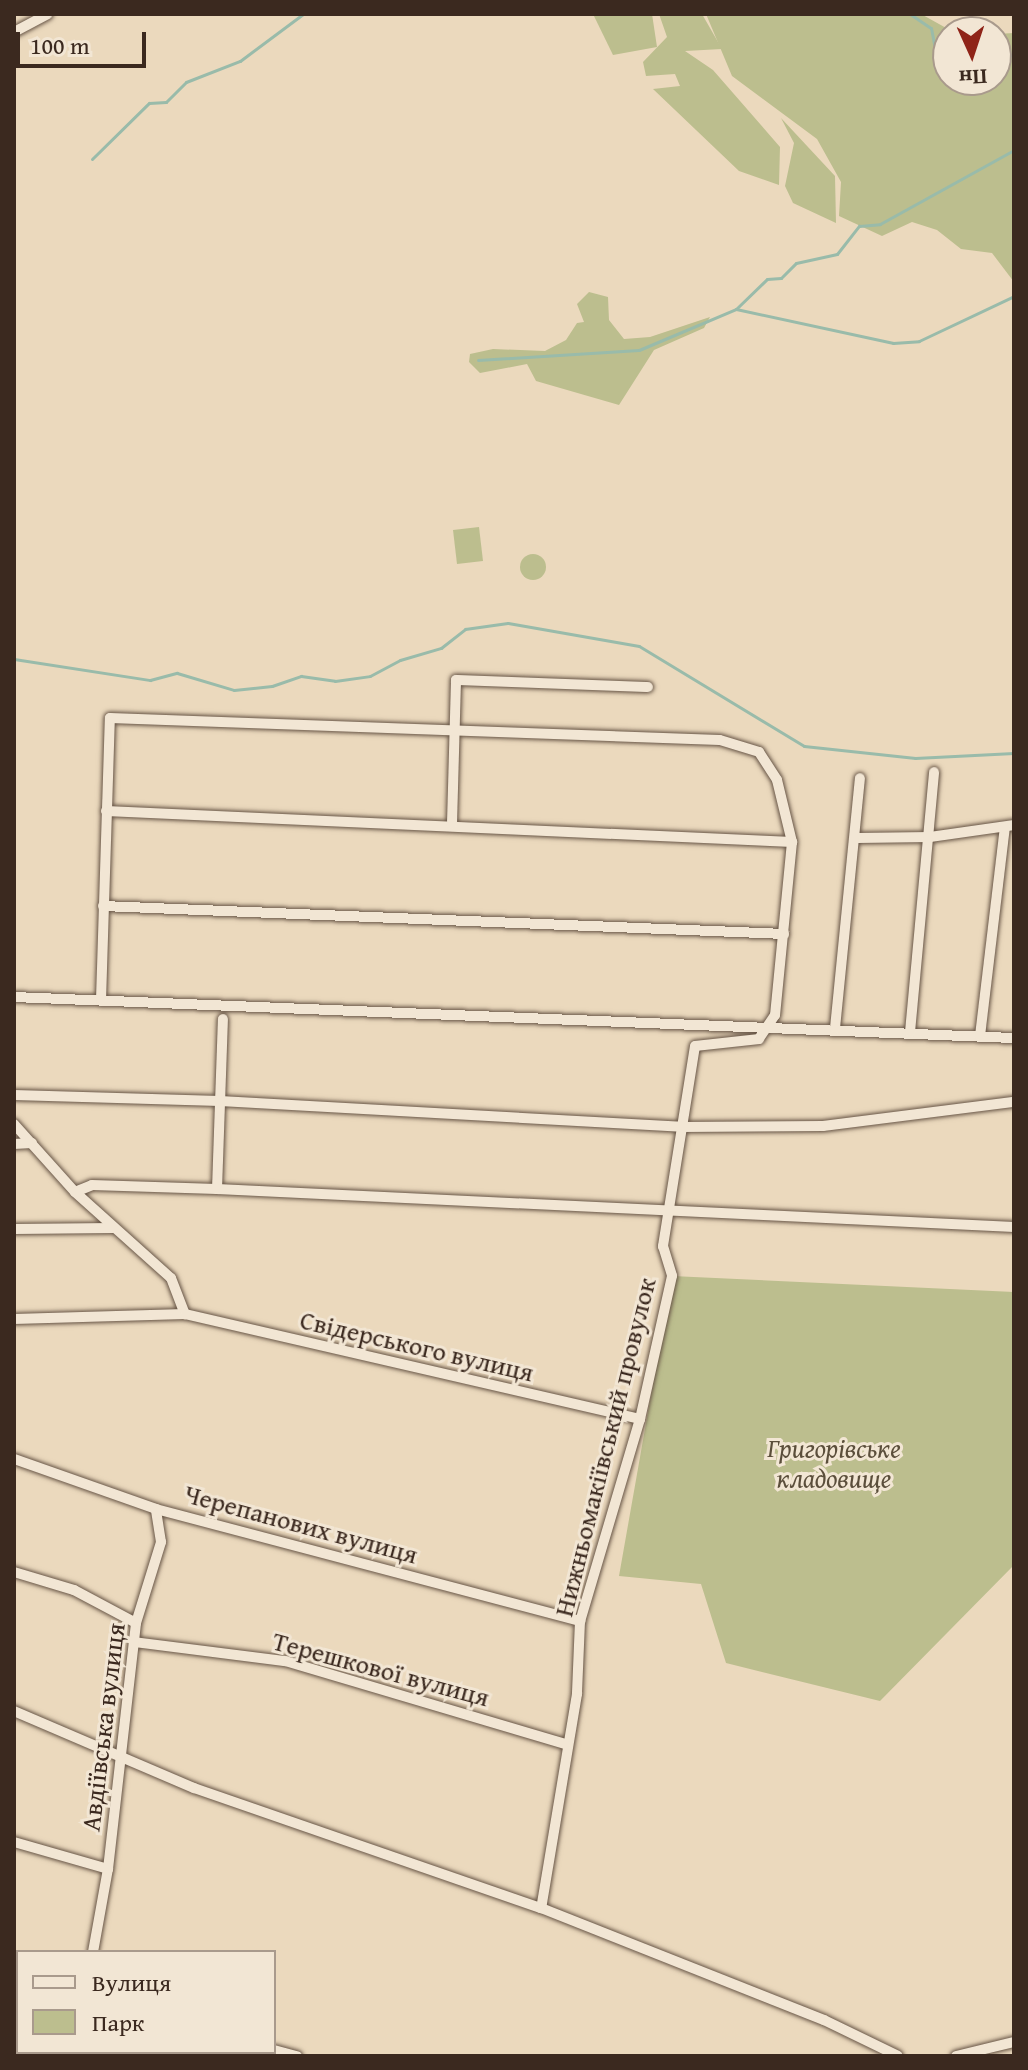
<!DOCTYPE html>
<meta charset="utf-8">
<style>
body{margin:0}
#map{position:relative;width:1028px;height:2070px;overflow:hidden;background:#ebd9bd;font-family:"Gentium Book Plus",serif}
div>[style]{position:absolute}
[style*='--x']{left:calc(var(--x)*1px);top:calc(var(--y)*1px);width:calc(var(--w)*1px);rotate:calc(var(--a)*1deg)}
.green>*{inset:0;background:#bcbe8e}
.round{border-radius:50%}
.stream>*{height:3px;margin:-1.5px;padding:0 1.5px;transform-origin:1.5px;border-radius:1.5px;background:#9ba}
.roads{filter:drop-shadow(0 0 2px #675546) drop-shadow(0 0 2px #675546)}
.minor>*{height:10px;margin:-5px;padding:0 5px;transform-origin:5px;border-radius:5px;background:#f2e6d4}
span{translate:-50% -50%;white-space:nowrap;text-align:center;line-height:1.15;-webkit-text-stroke:6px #f2e6d4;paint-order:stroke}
.street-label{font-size:26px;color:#3b291f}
.park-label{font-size:26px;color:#5b4e3b;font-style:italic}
.frame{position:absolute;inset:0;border:16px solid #3b291f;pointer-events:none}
.legend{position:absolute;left:16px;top:1950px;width:260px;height:104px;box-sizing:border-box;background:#f2e6d4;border:2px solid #a99a8c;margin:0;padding:10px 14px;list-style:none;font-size:24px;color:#3b291f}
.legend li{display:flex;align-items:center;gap:16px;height:40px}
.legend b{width:40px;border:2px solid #a99a8c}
.north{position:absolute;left:932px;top:16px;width:80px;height:80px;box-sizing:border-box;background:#f2e6d4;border:2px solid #a99a8c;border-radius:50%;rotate:177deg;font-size:22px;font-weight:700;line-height:32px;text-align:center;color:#3b291f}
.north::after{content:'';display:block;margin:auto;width:28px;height:36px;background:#8f2418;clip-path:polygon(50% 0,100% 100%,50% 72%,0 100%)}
.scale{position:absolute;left:16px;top:32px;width:130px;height:36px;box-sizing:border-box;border:4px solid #3b291f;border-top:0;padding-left:10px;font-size:24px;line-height:28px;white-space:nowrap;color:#3b291f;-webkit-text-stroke:6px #f2e6d4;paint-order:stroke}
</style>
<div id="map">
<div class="green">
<i style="clip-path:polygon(593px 14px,652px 14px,657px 47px,613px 55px)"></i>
<i style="clip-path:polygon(659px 14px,702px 14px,722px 49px,685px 51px,713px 70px,780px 147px,779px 185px,739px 171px,653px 89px,680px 86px,675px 74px,646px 76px,643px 62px,667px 37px)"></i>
<i style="clip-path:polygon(706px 14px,921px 14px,948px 29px,986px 32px,948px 32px,948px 80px,996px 80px,996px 34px,1014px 33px,1014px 282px,992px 253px,961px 249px,937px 230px,912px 222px,882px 236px,839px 216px,841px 182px,817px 139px,732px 76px)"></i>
<i style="clip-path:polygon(781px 118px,835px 176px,836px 223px,793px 203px,785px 186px,794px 143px)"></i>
<i style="clip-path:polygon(589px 292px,608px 297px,609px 320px,624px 339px,650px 337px,710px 317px,704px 328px,654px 350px,619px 405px,536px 381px,527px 364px,480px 373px,469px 362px,470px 354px,493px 349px,545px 351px,566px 340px,577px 323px,584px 322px,577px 304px)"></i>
<i style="clip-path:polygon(479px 527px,483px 561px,457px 564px,453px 530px)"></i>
<i class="round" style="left:520px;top:554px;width:26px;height:26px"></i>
<i style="clip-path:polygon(672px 1276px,1014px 1292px,1014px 1565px,880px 1701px,726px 1663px,701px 1584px,619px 1576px)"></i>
</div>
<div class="stream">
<i style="--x:910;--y:14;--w:25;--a:34"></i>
<i style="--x:931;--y:28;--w:21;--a:79"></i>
<i style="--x:935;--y:49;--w:20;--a:49"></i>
<i style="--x:996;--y:64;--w:21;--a:-31"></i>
<i style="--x:92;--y:159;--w:80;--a:-44.5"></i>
<i style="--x:149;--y:103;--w:17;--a:-3"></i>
<i style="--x:166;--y:102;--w:28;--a:-45"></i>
<i style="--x:186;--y:82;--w:58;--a:-21.3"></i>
<i style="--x:240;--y:61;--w:79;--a:-36.7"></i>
<i style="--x:736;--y:309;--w:43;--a:-44.1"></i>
<i style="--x:767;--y:279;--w:14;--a:-4"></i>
<i style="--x:781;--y:278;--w:21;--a:-45"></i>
<i style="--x:796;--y:263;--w:42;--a:-12.4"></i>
<i style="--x:837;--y:254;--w:36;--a:-52"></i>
<i style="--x:859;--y:226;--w:21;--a:-5"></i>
<i style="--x:880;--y:224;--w:153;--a:-28.9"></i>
<i style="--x:478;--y:360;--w:161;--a:-3.6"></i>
<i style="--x:639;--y:350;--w:105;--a:-22.9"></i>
<i style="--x:736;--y:309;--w:161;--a:12.2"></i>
<i style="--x:893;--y:343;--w:26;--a:-4"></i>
<i style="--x:919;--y:341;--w:105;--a:-25.3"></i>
<i style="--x:14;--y:659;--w:138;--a:8.8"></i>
<i style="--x:150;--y:680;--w:28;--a:-15"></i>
<i style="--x:177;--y:673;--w:59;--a:16.6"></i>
<i style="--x:234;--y:690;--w:38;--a:-6"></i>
<i style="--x:272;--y:686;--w:31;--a:-19"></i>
<i style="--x:301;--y:676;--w:34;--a:8"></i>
<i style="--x:335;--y:681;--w:35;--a:-8"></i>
<i style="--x:370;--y:676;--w:34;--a:-28"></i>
<i style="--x:400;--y:660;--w:43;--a:-16.3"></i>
<i style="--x:441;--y:648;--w:31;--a:-38"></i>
<i style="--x:465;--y:629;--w:43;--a:-7.9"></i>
<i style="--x:508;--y:623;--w:133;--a:10"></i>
<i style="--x:639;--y:646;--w:193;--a:31.2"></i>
<i style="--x:804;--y:746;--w:112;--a:6.2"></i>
<i style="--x:915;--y:758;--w:99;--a:-2.9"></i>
</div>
<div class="roads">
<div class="minor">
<i style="--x:14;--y:32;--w:38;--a:-28"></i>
<i style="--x:106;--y:811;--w:687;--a:2.59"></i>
<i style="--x:452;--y:824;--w:144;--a:-88.4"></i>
<i style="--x:456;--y:680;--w:192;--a:2.1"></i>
<i style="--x:857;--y:838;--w:73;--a:-0.8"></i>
<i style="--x:930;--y:837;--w:85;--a:-8.1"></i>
<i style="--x:103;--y:906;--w:682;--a:2.35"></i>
<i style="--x:14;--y:997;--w:1001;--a:2.35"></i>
<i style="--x:101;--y:1000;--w:282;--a:-88.2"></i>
<i style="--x:110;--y:718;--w:610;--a:2.07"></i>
<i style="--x:720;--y:740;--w:41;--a:17.1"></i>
<i style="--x:759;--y:752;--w:33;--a:57"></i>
<i style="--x:777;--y:780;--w:64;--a:76.4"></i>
<i style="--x:792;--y:842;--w:174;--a:95.6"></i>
<i style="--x:775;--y:1015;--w:29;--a:124"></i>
<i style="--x:759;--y:1039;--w:64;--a:173.8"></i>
<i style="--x:695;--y:1046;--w:203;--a:99.1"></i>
<i style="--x:663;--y:1246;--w:31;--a:73"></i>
<i style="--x:672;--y:1276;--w:147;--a:102.6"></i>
<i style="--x:640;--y:1419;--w:211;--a:106.5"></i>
<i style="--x:580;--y:1621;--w:73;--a:92.4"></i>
<i style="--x:577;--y:1694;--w:217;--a:99.5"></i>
<i style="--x:835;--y:1028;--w:251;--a:-84.3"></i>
<i style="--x:910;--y:1032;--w:261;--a:-84.7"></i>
<i style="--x:980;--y:1036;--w:210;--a:-83.2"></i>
<i style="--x:14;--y:1095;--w:206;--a:1.7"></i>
<i style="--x:220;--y:1101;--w:462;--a:3.2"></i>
<i style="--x:681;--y:1127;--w:142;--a:-0.4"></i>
<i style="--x:823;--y:1126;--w:193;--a:-7.2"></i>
<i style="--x:14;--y:1124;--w:91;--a:48.1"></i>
<i style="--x:75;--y:1192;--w:129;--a:41.9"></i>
<i style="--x:171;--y:1278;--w:39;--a:69"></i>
<i style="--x:14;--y:1144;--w:18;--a:-3"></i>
<i style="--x:217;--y:1189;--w:170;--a:-88"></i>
<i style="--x:75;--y:1192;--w:18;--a:-22"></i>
<i style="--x:92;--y:1185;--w:125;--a:1.8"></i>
<i style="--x:217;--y:1189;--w:798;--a:2.73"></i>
<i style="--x:14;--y:1229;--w:99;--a:-0.6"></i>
<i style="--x:14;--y:1319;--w:171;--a:-1.7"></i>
<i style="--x:185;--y:1314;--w:467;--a:13"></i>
<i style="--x:14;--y:1459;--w:151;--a:19.4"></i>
<i style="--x:156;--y:1509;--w:439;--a:14.8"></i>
<i style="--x:14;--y:1572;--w:63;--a:16.7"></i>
<i style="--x:74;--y:1590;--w:70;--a:28"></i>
<i style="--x:134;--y:1642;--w:152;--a:7.2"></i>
<i style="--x:285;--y:1661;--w:293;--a:16.5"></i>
<i style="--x:14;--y:1711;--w:196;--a:23.2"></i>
<i style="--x:194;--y:1788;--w:367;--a:19.1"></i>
<i style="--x:541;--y:1908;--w:304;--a:21.6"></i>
<i style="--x:824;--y:2020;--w:82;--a:25.9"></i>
<i style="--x:14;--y:1842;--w:98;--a:16"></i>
<i style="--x:93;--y:1952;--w:84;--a:-79.8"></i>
<i style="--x:108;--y:1869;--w:248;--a:-83.5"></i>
<i style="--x:136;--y:1623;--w:85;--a:-72.8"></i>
<i style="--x:161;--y:1542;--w:33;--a:-99"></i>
<i style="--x:14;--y:1979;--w:4;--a:14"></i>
<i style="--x:274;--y:2050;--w:24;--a:15"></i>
<i style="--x:70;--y:2056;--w:4;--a:-76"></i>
<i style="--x:956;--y:2056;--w:60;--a:-13.6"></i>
</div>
</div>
<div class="street-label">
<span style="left:417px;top:1346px;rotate:13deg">Свiдерського вулиця</span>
<span style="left:605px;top:1447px;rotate:-76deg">Нижньомакіївський провулок</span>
<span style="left:301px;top:1524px;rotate:15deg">Черепанових вулиця</span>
<span style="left:381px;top:1669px;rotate:15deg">Терешкової вулиця</span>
<span style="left:103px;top:1727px;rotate:-83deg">Авдіївська вулиця</span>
</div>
<div class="park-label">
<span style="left:834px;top:1463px">Григорівське<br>кладовище</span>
</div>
<div class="frame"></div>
<ul class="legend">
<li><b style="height:10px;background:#f2e6d4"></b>Вулиця</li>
<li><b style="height:22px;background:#bcbe8e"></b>Парк</li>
</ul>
<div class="north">Пн</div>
<div class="scale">100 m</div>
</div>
